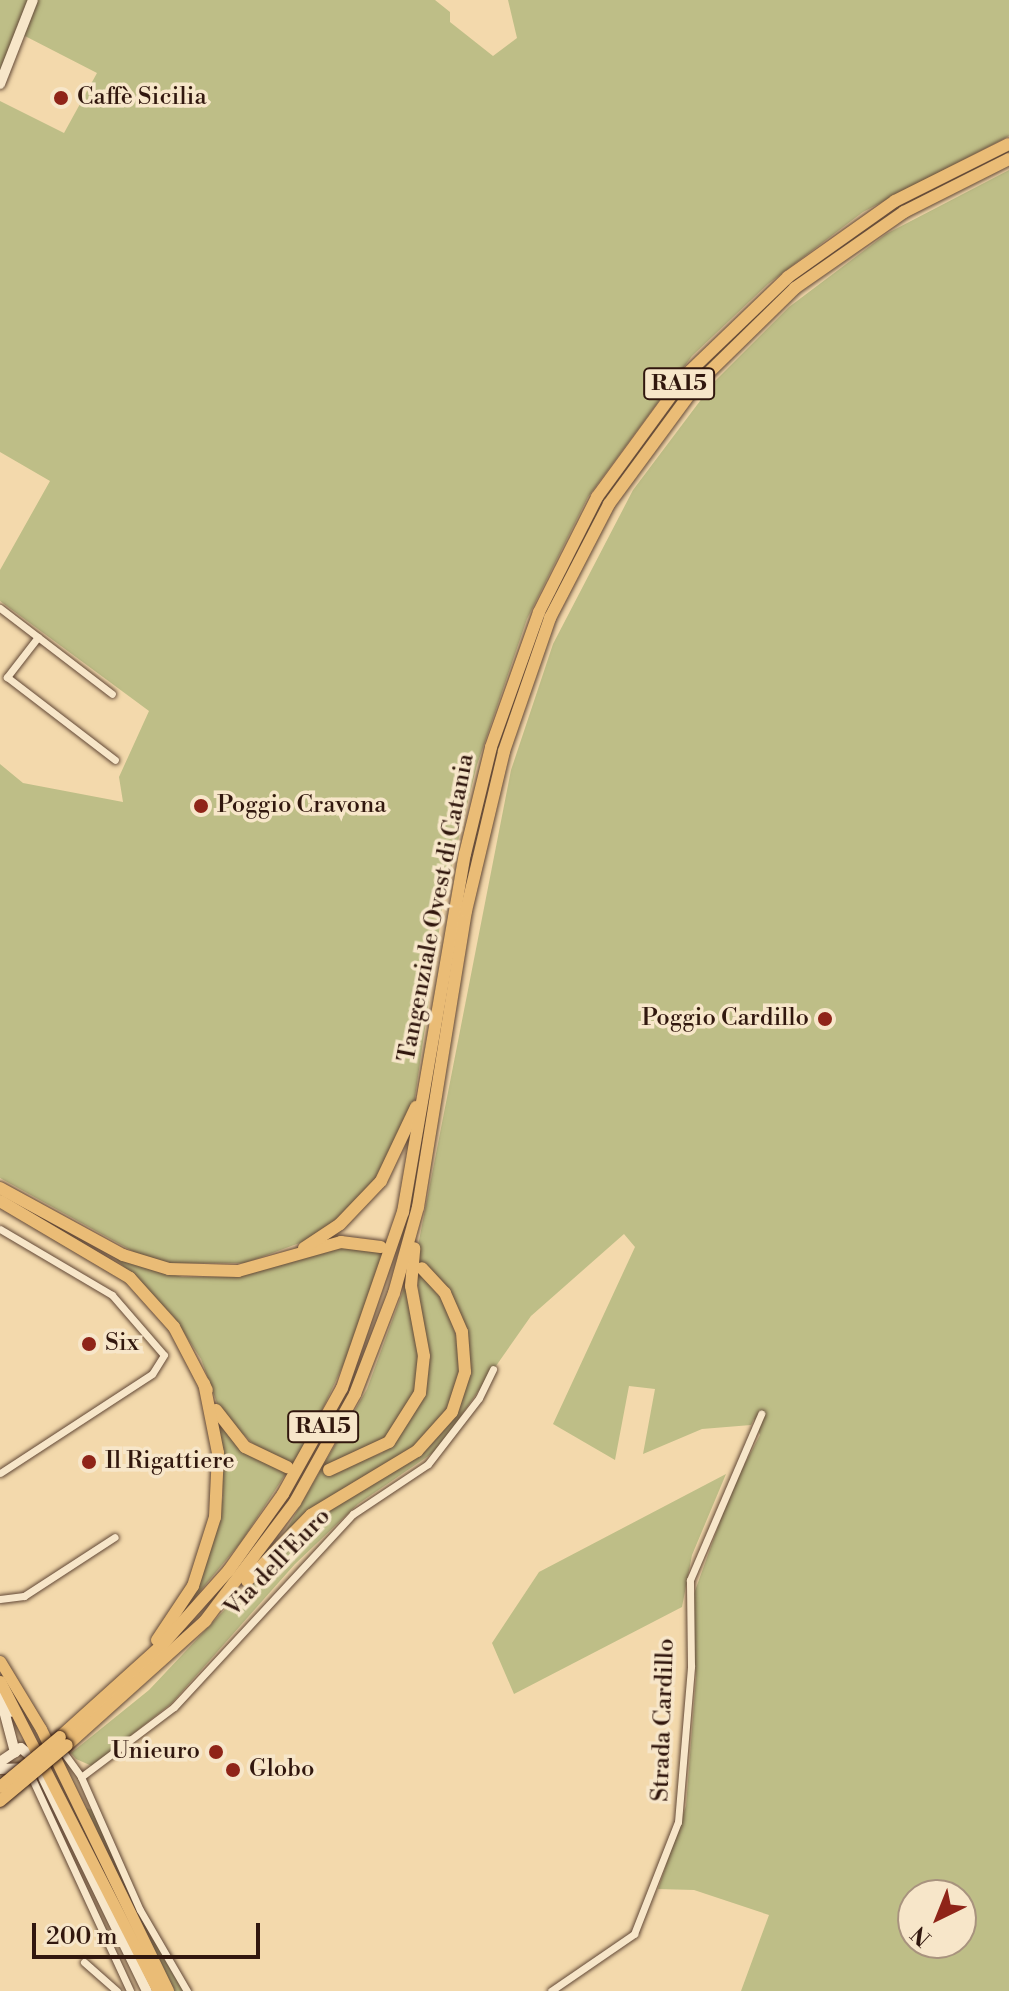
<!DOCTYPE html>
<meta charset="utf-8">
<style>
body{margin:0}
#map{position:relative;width:1009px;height:1991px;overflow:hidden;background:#f3d9ac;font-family:"Libre Bodoni",serif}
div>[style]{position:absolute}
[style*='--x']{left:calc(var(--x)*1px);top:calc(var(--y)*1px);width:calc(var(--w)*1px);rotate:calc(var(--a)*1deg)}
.green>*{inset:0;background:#bebe87}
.roads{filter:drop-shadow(0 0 2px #624836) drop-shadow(0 0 2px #624836)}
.street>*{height:7px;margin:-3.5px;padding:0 3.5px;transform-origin:3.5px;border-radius:3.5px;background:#f7e6c9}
.secondary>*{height:10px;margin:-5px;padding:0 5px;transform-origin:5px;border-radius:5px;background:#f7e6c9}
.primary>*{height:11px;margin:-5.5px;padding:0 5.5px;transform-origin:5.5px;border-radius:5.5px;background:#eabc76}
.highway>*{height:12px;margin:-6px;padding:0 6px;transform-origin:6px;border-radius:6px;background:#eabc76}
.bridges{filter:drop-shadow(0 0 2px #31170e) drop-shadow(0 0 2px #31170e)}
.highway-bridge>*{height:12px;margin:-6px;padding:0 6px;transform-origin:6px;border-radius:6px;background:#eabc76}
.dots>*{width:22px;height:22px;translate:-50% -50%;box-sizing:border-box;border:4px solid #f7e6c9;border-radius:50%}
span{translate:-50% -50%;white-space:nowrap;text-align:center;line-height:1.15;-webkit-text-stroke:7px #f7e6c9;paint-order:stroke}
.shield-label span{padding:2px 6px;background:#f7e6c9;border:2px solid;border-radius:6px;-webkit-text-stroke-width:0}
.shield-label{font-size:22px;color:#31170e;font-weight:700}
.poi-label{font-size:24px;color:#31170e}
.left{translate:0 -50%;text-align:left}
.right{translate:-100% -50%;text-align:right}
.street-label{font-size:24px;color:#31170e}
.north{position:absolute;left:897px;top:1879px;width:80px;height:80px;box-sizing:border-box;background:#f7e6c9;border:2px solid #a8937e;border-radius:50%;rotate:223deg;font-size:22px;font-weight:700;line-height:32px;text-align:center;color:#31170e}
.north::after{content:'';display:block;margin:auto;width:28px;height:36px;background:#8f2418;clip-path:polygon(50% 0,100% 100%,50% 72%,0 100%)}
.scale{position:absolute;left:32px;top:1923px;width:228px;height:36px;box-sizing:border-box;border:4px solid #31170e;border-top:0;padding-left:10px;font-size:24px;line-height:28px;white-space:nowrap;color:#31170e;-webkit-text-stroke:6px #f7e6c9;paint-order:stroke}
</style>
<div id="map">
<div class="green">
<i style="clip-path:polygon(0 0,28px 0,0 73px)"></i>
<i style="clip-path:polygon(37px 0,435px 0,450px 12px,450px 22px,493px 56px,517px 38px,508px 0,1009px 0,1009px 136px,863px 212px,768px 284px,692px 356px,588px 497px,527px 619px,477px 765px,444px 897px,414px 1104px,374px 1186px,316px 1237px,245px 1263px,169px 1263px,143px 1257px,0 1178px,0 764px,23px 783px,123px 802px,119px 777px,149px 711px,0 601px,0 570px,50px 481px,0 452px,0 101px,64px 133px,97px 73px,23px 35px)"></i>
<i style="clip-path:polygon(evenodd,1009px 170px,1009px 1991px,741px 1991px,769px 1915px,694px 1890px,658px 1889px,686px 1806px,696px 1678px,691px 1602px,732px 1488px,760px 1435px,754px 1419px,751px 1425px,702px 1429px,643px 1454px,655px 1389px,629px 1386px,615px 1460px,553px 1424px,635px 1247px,624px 1234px,531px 1316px,437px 1450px,358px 1504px,295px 1564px,172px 1703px,92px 1766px,76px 1759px,71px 1753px,149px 1690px,300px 1530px,330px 1505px,425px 1451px,459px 1407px,469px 1366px,465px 1328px,449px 1289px,423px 1263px,421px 1274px,445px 1304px,459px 1344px,459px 1381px,448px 1413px,416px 1448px,323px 1501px,284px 1534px,367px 1389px,407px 1280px,421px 1358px,412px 1404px,378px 1447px,331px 1465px,327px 1473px,382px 1453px,409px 1422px,423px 1395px,427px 1358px,415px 1261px,511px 770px,553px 644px,633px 490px,715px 381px,789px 307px,886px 234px,1009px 170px,913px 1895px,961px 1895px,961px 1943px,913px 1943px,913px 1895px)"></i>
<i style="clip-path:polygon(335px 1247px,385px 1253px,356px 1338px,308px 1440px,241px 1542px,192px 1601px,223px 1498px,219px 1425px,250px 1455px,283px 1471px,221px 1414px,201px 1359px,173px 1316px,113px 1256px,182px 1277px,231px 1277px)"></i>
<i style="clip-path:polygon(726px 1474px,692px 1555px,682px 1607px,514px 1694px,492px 1643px,539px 1572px)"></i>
<i style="clip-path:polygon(86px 1808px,93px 1810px,142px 1921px,183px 1991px,174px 1991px)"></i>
</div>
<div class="roads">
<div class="street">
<i style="--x:0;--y:608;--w:141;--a:37.5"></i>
<i style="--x:38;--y:637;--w:51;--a:127.8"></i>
<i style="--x:7;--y:677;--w:136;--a:37.5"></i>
<i style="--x:0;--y:1229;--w:130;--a:30.5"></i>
<i style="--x:112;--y:1295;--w:79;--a:49.1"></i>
<i style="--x:164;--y:1355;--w:22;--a:122"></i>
<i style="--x:152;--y:1374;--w:181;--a:146.9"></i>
<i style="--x:0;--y:1599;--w:24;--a:-7"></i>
<i style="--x:24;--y:1596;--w:108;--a:-33"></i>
<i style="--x:61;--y:1749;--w:34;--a:54"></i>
<i style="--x:81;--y:1777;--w:145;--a:66.1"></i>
<i style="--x:140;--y:1910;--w:94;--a:59.9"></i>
<i style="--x:29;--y:1772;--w:241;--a:65.2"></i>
<i style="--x:81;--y:1777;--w:116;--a:-37"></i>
<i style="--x:174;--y:1707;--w:263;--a:-47.2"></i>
<i style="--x:353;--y:1514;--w:90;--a:-33.7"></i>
<i style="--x:428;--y:1464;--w:83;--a:-52.3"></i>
<i style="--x:479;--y:1398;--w:32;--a:-64"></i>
<i style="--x:84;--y:1962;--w:44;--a:41.3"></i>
<i style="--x:551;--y:1991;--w:101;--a:-34.5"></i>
<i style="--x:634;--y:1934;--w:120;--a:-68.6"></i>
<i style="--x:678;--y:1822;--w:157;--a:-85.2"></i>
<i style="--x:691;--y:1666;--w:86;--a:-90.7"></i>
<i style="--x:690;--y:1580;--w:181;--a:-66.8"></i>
</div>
<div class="secondary">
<i style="--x:0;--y:84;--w:90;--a:-68.6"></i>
<i style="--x:0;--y:1695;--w:20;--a:57"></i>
<i style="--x:3;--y:1707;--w:47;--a:75.1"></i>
<i style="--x:0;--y:1762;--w:25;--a:-34"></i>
<i style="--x:21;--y:1748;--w:17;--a:40"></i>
<i style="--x:0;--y:1769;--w:23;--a:-2"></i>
<i style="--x:43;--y:1777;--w:238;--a:64.1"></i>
</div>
<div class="primary">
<i style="--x:0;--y:1661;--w:79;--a:58.9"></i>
<i style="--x:41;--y:1729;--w:291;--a:64.1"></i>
<i style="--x:0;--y:1681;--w:348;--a:63"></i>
</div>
<div class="highway">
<i style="--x:0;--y:1188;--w:140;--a:28.6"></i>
<i style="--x:123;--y:1255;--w:48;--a:16.9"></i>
<i style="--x:169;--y:1269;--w:69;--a:1.7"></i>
<i style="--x:238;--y:1271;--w:107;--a:-15.7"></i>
<i style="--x:341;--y:1242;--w:40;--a:7.1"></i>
<i style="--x:0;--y:1201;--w:151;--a:30.6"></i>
<i style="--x:130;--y:1278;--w:66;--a:48.1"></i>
<i style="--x:174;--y:1327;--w:71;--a:62.4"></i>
<i style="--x:304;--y:1248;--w:43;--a:-33.7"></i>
<i style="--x:340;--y:1224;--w:59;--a:-46.4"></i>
<i style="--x:381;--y:1181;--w:82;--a:-64.7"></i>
<i style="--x:216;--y:1410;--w:47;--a:51.9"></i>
<i style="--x:245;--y:1447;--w:47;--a:25.5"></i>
<i style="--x:329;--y:1470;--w:66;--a:-25"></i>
<i style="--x:389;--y:1442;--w:58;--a:-57.7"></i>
<i style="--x:420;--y:1393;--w:37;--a:-84"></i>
<i style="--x:424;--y:1356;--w:71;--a:-100.5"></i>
<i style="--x:411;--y:1286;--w:38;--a:-85"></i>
<i style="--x:247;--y:1581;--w:92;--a:-45.9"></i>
<i style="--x:311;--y:1515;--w:124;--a:-31.1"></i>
<i style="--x:417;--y:1451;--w:52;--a:-48.1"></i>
<i style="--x:452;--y:1412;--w:42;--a:-72"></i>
<i style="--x:465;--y:1372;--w:40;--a:-94.3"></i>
<i style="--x:462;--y:1332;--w:43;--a:-113.6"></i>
<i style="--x:445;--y:1293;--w:34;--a:-133"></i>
<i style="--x:157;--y:1640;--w:65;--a:-56.3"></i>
<i style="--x:193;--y:1586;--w:72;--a:-72.3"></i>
<i style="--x:215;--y:1517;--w:64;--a:-87.3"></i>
<i style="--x:218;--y:1453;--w:71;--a:-101.3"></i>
<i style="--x:60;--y:1737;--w:137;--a:-42"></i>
<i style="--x:162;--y:1645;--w:101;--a:-48.2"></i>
<i style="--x:229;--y:1570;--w:93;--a:-54.6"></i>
<i style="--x:283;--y:1494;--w:121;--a:-60.9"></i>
<i style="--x:342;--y:1388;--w:186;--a:-70.9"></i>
<i style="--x:403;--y:1212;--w:363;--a:-80.2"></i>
<i style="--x:465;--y:854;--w:110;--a:-76.3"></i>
<i style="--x:491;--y:747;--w:143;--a:-70.4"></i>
<i style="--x:539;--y:612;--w:129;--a:-63.2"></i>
<i style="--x:597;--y:497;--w:152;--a:-53.8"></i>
<i style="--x:687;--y:374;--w:140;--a:-43.8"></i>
<i style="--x:788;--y:277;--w:131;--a:-35.4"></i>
<i style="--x:895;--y:201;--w:127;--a:-26.6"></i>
<i style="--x:67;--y:1745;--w:186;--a:-41.9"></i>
<i style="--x:205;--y:1621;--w:149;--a:-52.9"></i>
<i style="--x:295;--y:1502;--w:124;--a:-60.9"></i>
<i style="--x:355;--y:1394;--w:108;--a:-68.9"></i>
<i style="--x:394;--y:1293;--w:89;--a:-74.4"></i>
<i style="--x:418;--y:1207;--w:300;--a:-80.8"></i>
<i style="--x:466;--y:911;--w:164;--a:-76.6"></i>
<i style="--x:504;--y:751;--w:141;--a:-70.9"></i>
<i style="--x:550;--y:618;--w:128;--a:-62.6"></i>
<i style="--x:609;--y:504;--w:149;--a:-53.7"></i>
<i style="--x:697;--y:384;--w:137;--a:-44.4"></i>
<i style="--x:795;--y:288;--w:133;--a:-34.9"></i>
<i style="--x:904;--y:212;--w:118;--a:-26.8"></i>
</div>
</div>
<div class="bridges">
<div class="highway-bridge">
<i style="--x:0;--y:1787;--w:78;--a:-39.8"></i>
<i style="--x:0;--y:1801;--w:87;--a:-39.9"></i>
</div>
</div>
<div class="dots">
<i style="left:61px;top:98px;background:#8f2418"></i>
<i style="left:201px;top:806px;background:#8f2418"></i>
<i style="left:825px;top:1019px;background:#8f2418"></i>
<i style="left:89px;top:1344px;background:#8f2418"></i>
<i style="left:89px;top:1462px;background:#8f2418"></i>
<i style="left:216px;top:1752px;background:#8f2418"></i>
<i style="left:233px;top:1770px;background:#8f2418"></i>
</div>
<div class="shield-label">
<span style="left:679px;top:384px">RA15</span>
<span style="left:323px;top:1427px">RA15</span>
</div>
<div class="poi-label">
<span class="left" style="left:77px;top:98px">Caffè Sicilia</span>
<span class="left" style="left:217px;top:806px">Poggio Cravona</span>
<span class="right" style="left:809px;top:1019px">Poggio Cardillo</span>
<span class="left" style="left:105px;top:1344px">Six</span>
<span class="left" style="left:105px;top:1462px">Il Rigattiere</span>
<span class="right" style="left:200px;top:1752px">Unieuro</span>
<span class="left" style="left:249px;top:1770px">Globo</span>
</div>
<div class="street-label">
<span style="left:437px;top:908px;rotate:-79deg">Tangenziale Ovest di Catania</span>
<span style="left:278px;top:1563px;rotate:-46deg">Via dell'Euro</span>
<span style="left:664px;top:1720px;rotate:-88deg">Strada Cardillo</span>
</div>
<div class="north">N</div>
<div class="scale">200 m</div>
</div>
